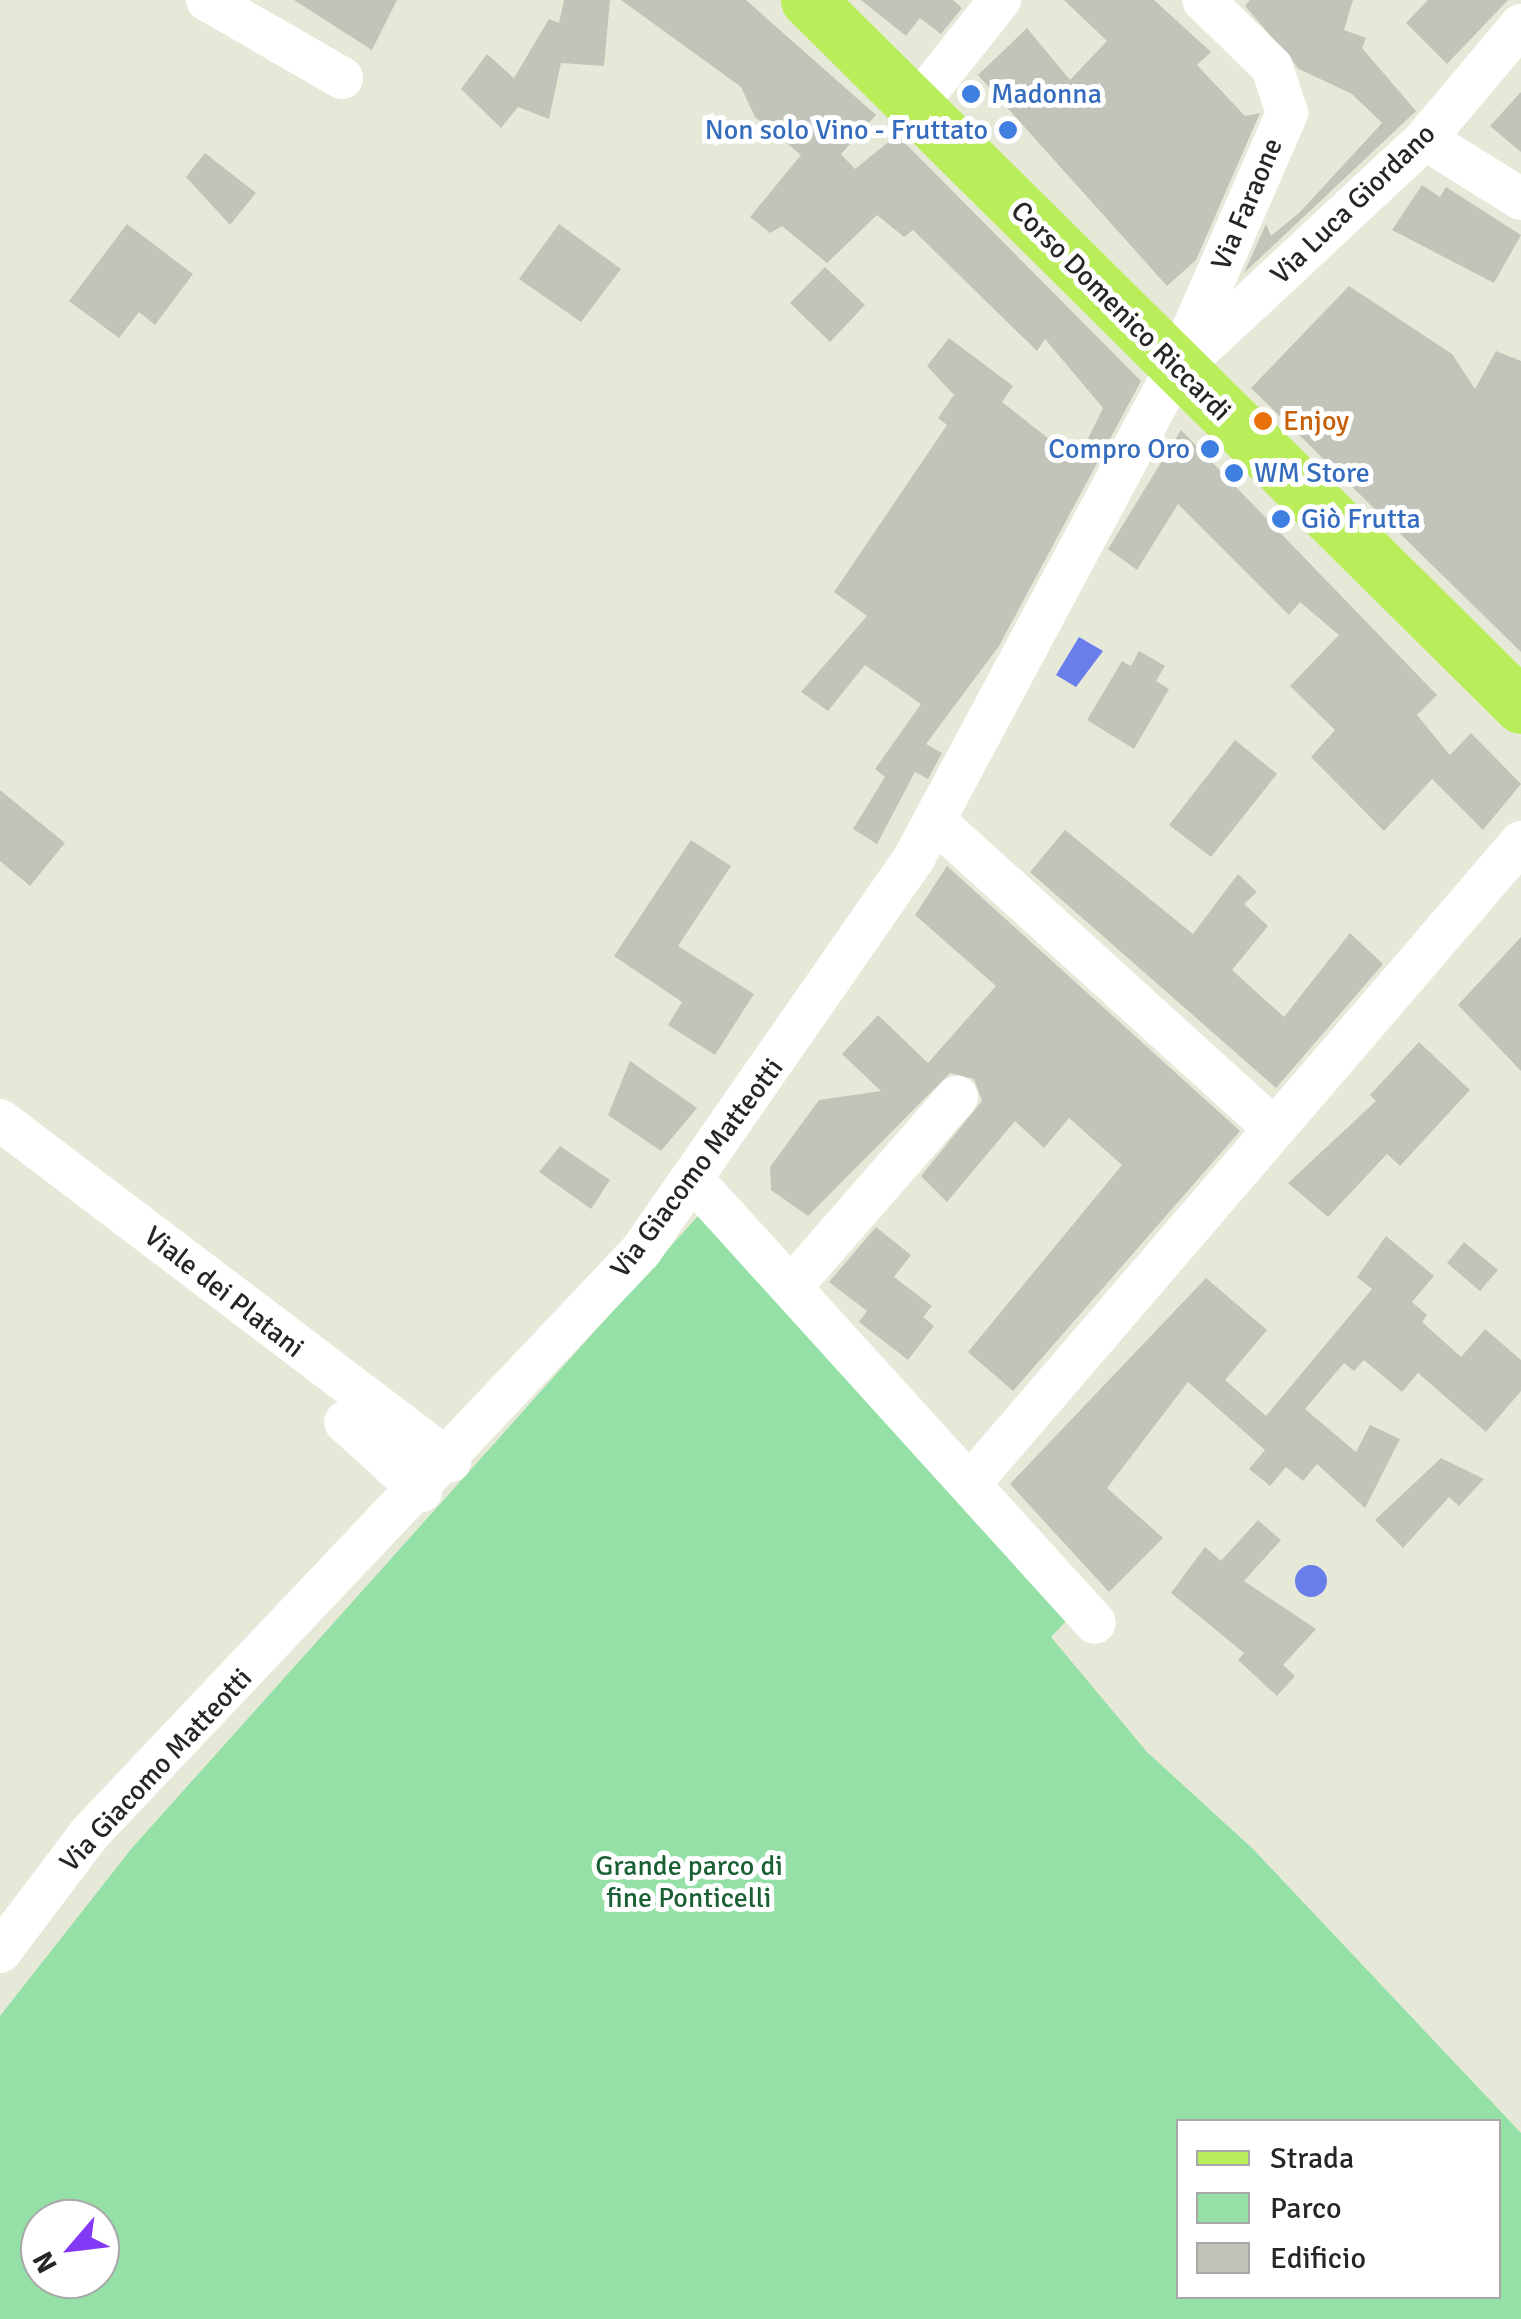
<!DOCTYPE html>
<meta charset="utf-8">
<style>
body{margin:0}
#map{position:relative;width:1521px;height:2319px;overflow:hidden;background:#e7e9d8;font-family:Signika,sans-serif}
div>[style]{position:absolute}
[style*='--x']{left:calc(var(--x)*1px);top:calc(var(--y)*1px);width:calc(var(--w)*1px);rotate:calc(var(--a)*1deg)}
.green>*{inset:0;background:#94e0a6}
.water>*{inset:0;background:#6a7eeb}
.round{border-radius:50%}
.building>*{inset:0;background:#c1c4b8}
.minor>*{height:42px;margin:-21px;padding:0 21px;transform-origin:21px;border-radius:21px;background:#fff}
.major>*{height:55px;margin:-27.5px;padding:0 27.5px;transform-origin:27.5px;border-radius:27.5px;background:#b9ed59}
.dots>*{width:28px;height:28px;translate:-50% -50%;box-sizing:border-box;border:5px solid #fff;border-radius:50%}
span{translate:-50% -50%;white-space:nowrap;text-align:center;line-height:1.15;-webkit-text-stroke:10px #fff;paint-order:stroke}
.shop-label{font-size:28px;color:#366cbe}
.left{translate:0 -50%;text-align:left}
.right{translate:-100% -50%;text-align:right}
.street-label{font-size:28px;color:#262626}
.food-label{font-size:28px;color:#c56008}
.park-label{font-size:28px;color:#1a6034}
.legend{position:absolute;left:1176px;top:2119px;width:325px;height:180px;box-sizing:border-box;background:#fff;border:2px solid #a8a8a8;margin:0;padding:12px 18px;list-style:none;font-size:30px;color:#262626}
.legend li{display:flex;align-items:center;gap:20px;height:50px}
.legend b{width:50px;border:2px solid #a8a8a8}
.north{position:absolute;left:20px;top:2199px;width:100px;height:100px;box-sizing:border-box;background:#fff;border:2px solid #a8a8a8;border-radius:50%;rotate:242deg;font-size:28px;font-weight:700;line-height:40px;text-align:center;color:#262626}
.north::after{content:'';display:block;margin:auto;width:35px;height:45px;background:#8338f6;clip-path:polygon(50% 0,100% 100%,50% 72%,0 100%)}
</style>
<div id="map">
<div class="green">
<i style="clip-path:polygon(evenodd,706px 1207px,1071px 1616px,1051px 1637px,1147px 1752px,1253px 1849px,1521px 2133px,1521px 2319px,0 2319px,0 2016px,132px 1848px,706px 1207px,1178px 2122px,1498px 2122px,1498px 2296px,1178px 2296px,1178px 2122px,706px 1207px,40px 2219px,100px 2219px,100px 2279px,40px 2279px,40px 2219px)"></i>
</div>
<div class="water">
<i style="clip-path:polygon(1079px 637px,1103px 651px,1076px 687px,1056px 675px)"></i>
<i class="round" style="left:1295px;top:1565px;width:32px;height:32px"></i>
</div>
<div class="building">
<i style="clip-path:polygon(294px 0,397px 0,372px 50px)"></i>
<i style="clip-path:polygon(564px 0,610px 0,604px 66px,561px 63px,549px 119px,518px 107px,501px 128px,461px 89px,487px 54px,514px 78px,549px 19px,559px 23px)"></i>
<i style="clip-path:polygon(621px 0,746px 0,876px 115px,841px 154px,855px 169px,897px 135px,1141px 381px,999px 646px,926px 744px,942px 753px,928px 779px,915px 772px,877px 844px,853px 829px,885px 777px,875px 769px,921px 704px,865px 665px,828px 711px,801px 692px,867px 616px,834px 592px,947px 425px,938px 418px,954px 395px,927px 366px,949px 338px,1013px 386px,1002px 402px,1077px 461px,1103px 408px,1045px 339px,1037px 351px,913px 230px,904px 237px,877px 215px,827px 263px,782px 226px,770px 233px,750px 217px,801px 155px,755px 117px,741px 87px)"></i>
<i style="clip-path:polygon(861px 0,953px 0,962px 8px,941px 34px,920px 18px,906px 36px)"></i>
<i style="clip-path:polygon(1064px 0,1154px 0,1211px 52px,1197px 65px,1245px 116px,1260px 113px,1196px 260px,1167px 286px,978px 75px,1027px 28px,1070px 80px,1107px 41px)"></i>
<i style="clip-path:polygon(1250px 0,1353px 0,1344px 30px,1366px 38px,1362px 48px,1416px 111px,1244px 273px,1266px 224px,1271px 236px,1300px 212px,1382px 123px,1352px 94px,1299px 69px,1245px 6px)"></i>
<i style="clip-path:polygon(1428px 0,1508px 0,1447px 64px,1406px 23px)"></i>
<i style="clip-path:polygon(1521px 92px,1521px 152px,1490px 126px)"></i>
<i style="clip-path:polygon(205px 153px,256px 193px,230px 225px,186px 177px)"></i>
<i style="clip-path:polygon(1422px 185px,1440px 197px,1446px 187px,1521px 235px,1494px 283px,1392px 230px)"></i>
<i style="clip-path:polygon(127px 224px,193px 274px,155px 325px,139px 312px,119px 338px,69px 301px)"></i>
<i style="clip-path:polygon(559px 224px,621px 269px,581px 322px,519px 279px)"></i>
<i style="clip-path:polygon(825px 267px,865px 305px,830px 342px,790px 303px)"></i>
<i style="clip-path:polygon(1349px 286px,1452px 354px,1475px 389px,1496px 351px,1521px 361px,1521px 652px,1251px 388px)"></i>
<i style="clip-path:polygon(1181px 430px,1437px 695px,1417px 715px,1450px 755px,1471px 733px,1521px 784px,1483px 830px,1432px 779px,1384px 831px,1311px 757px,1335px 730px,1290px 686px,1339px 635px,1300px 602px,1289px 615px,1178px 504px,1137px 570px,1108px 549px)"></i>
<i style="clip-path:polygon(1139px 651px,1165px 666px,1156px 681px,1169px 689px,1134px 749px,1087px 720px,1122px 661px,1131px 666px)"></i>
<i style="clip-path:polygon(1235px 740px,1277px 774px,1211px 857px,1169px 825px)"></i>
<i style="clip-path:polygon(0 790px,65px 843px,30px 886px,0 861px)"></i>
<i style="clip-path:polygon(1065px 830px,1193px 934px,1238px 874px,1257px 892px,1244px 904px,1268px 926px,1232px 970px,1284px 1017px,1350px 933px,1383px 964px,1276px 1088px,1030px 872px)"></i>
<i style="clip-path:polygon(691px 840px,731px 866px,678px 946px,754px 994px,715px 1055px,668px 1025px,682px 1002px,614px 956px)"></i>
<i style="clip-path:polygon(947px 866px,1240px 1131px,1013px 1391px,968px 1352px,1122px 1165px,1069px 1118px,1044px 1148px,1015px 1121px,947px 1202px,921px 1176px,982px 1101px,974px 1079px,950px 1073px,808px 1216px,771px 1190px,770px 1167px,819px 1100px,881px 1091px,842px 1054px,878px 1015px,928px 1063px,996px 986px,915px 915px)"></i>
<i style="clip-path:polygon(1521px 937px,1521px 1071px,1458px 1005px)"></i>
<i style="clip-path:polygon(1419px 1042px,1470px 1090px,1400px 1166px,1387px 1154px,1328px 1217px,1288px 1183px,1376px 1101px,1370px 1095px)"></i>
<i style="clip-path:polygon(630px 1061px,697px 1108px,661px 1151px,608px 1115px)"></i>
<i style="clip-path:polygon(560px 1146px,610px 1180px,591px 1209px,539px 1172px)"></i>
<i style="clip-path:polygon(876px 1227px,911px 1255px,894px 1277px,932px 1306px,923px 1317px,934px 1326px,908px 1360px,859px 1322px,867px 1311px,829px 1282px)"></i>
<i style="clip-path:polygon(1386px 1236px,1434px 1276px,1412px 1302px,1427px 1315px,1422px 1322px,1461px 1357px,1485px 1329px,1521px 1360px,1521px 1391px,1486px 1432px,1418px 1373px,1402px 1392px,1364px 1360px,1354px 1371px,1344px 1363px,1305px 1409px,1356px 1452px,1370px 1425px,1400px 1439px,1365px 1508px,1317px 1464px,1303px 1481px,1286px 1467px,1270px 1486px,1249px 1469px,1265px 1450px,1188px 1382px,1107px 1488px,1163px 1538px,1109px 1592px,1010px 1484px,1206px 1278px,1267px 1330px,1225px 1380px,1266px 1416px,1372px 1289px,1357px 1277px)"></i>
<i style="clip-path:polygon(1464px 1242px,1498px 1270px,1480px 1291px,1447px 1263px)"></i>
<i style="clip-path:polygon(1441px 1458px,1484px 1479px,1459px 1506px,1449px 1497px,1403px 1548px,1375px 1520px)"></i>
<i style="clip-path:polygon(1258px 1520px,1281px 1540px,1244px 1581px,1316px 1629px,1283px 1665px,1295px 1676px,1277px 1696px,1238px 1660px,1244px 1653px,1171px 1593px,1205px 1547px,1221px 1561px)"></i>
</div>
<div class="minor">
<i style="--x:207;--y:0;--w:156;--a:30"></i>
<i style="--x:918;--y:103;--w:132;--a:-51.5"></i>
<i style="--x:1425;--y:139;--w:113;--a:32"></i>
<i style="--x:1186;--y:362;--w:327;--a:-43"></i>
<i style="--x:1425;--y:139;--w:149;--a:-49.9"></i>
<i style="--x:935;--y:821;--w:456;--a:42.2"></i>
<i style="--x:0;--y:1120;--w:565;--a:37.15"></i>
<i style="--x:695;--y:1182;--w:595;--a:47.79"></i>
<i style="--x:792;--y:1286;--w:251;--a:-48.9"></i>
<i style="--x:345;--y:1422;--w:103;--a:42.2"></i>
<i style="--x:973;--y:1480;--w:841;--a:-49.34"></i>
<i style="--x:0;--y:1952;--w:149;--a:-52.9"></i>
<i style="--x:90;--y:1833;--w:801;--a:-46.57"></i>
<i style="--x:641;--y:1251;--w:476;--a:-55.2"></i>
<i style="--x:913;--y:860;--w:553;--a:-61.86"></i>
<i style="--x:1174;--y:372;--w:283;--a:-66.4"></i>
<i style="--x:1287;--y:113;--w:48;--a:-108.1"></i>
<i style="--x:1272;--y:67;--w:96;--a:-135.8"></i>
</div>
<div class="major">
<i style="--x:808;--y:0;--w:1003;--a:44.72"></i>
</div>
<div class="dots">
<i style="left:971px;top:94px;background:#3f7fe0"></i>
<i style="left:1008px;top:130px;background:#3f7fe0"></i>
<i style="left:1263px;top:421px;background:#e8710a"></i>
<i style="left:1210px;top:449px;background:#3f7fe0"></i>
<i style="left:1234px;top:473px;background:#3f7fe0"></i>
<i style="left:1281px;top:519px;background:#3f7fe0"></i>
</div>
<div class="shop-label">
<span class="left" style="left:991px;top:94px">Madonna</span>
<span class="right" style="left:988px;top:130px">Non solo Vino - Fruttato</span>
<span class="right" style="left:1190px;top:449px">Compro Oro</span>
<span class="left" style="left:1254px;top:473px">WM Store</span>
<span class="left" style="left:1301px;top:519px">Giò Frutta</span>
</div>
<div class="street-label">
<span style="left:1247px;top:204px;rotate:-67deg">Via Faraone</span>
<span style="left:1353px;top:204px;rotate:-44deg">Via Luca Giordano</span>
<span style="left:1121px;top:311px;rotate:45deg">Corso Domenico Riccardi</span>
<span style="left:697px;top:1168px;rotate:-53deg">Via Giacomo Matteotti</span>
<span style="left:224px;top:1292px;rotate:38deg">Viale dei Platani</span>
<span style="left:156px;top:1770px;rotate:-47deg">Via Giacomo Matteotti</span>
</div>
<div class="food-label">
<span class="left" style="left:1283px;top:421px">Enjoy</span>
</div>
<div class="park-label">
<span style="left:689px;top:1882px">Grande parco di<br>fine Ponticelli</span>
</div>
<ul class="legend">
<li><b style="height:12px;background:#b9ed59"></b>Strada</li>
<li><b style="height:28px;background:#94e0a6"></b>Parco</li>
<li><b style="height:28px;background:#c1c4b8"></b>Edificio</li>
</ul>
<div class="north">N</div>
</div>
